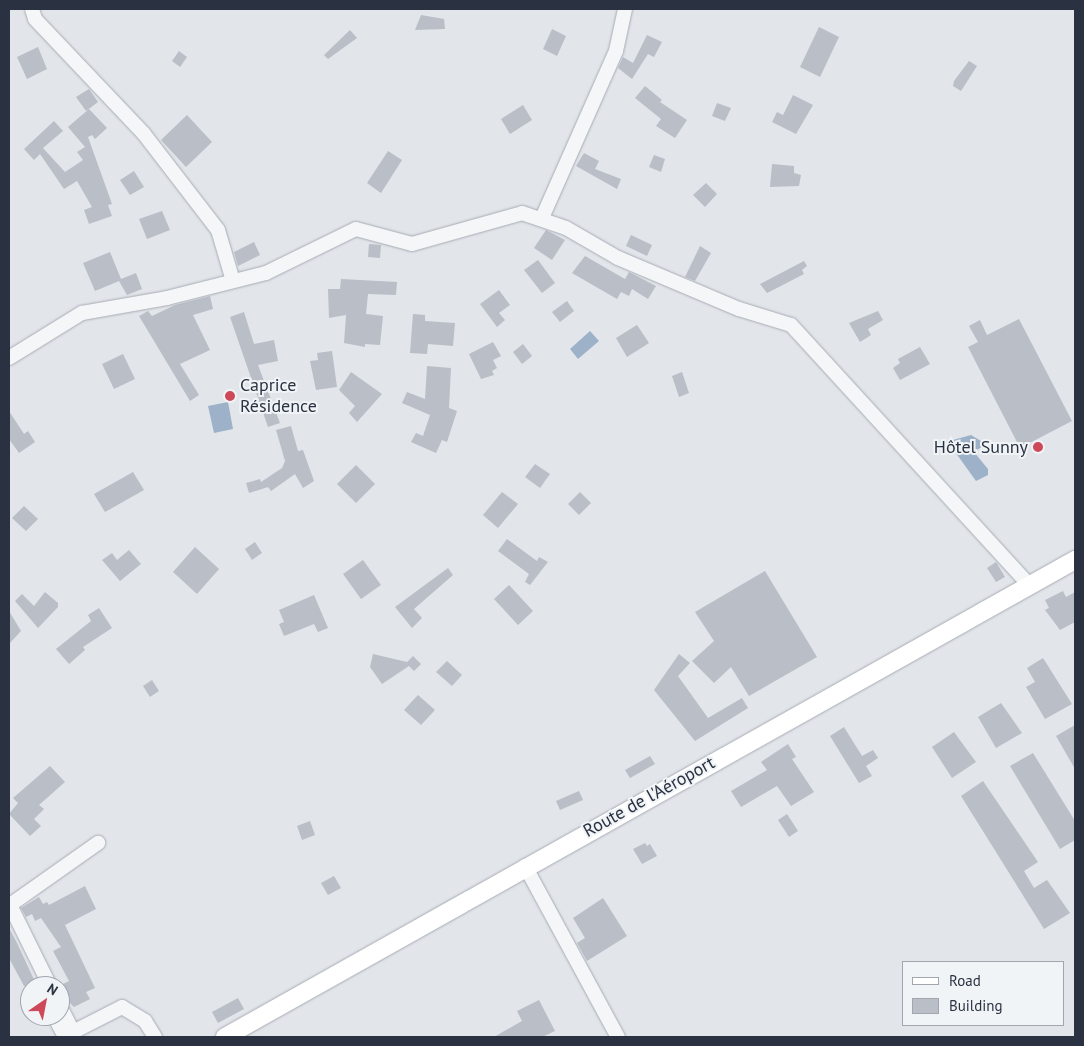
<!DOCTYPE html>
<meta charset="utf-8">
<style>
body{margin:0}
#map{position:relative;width:1084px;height:1046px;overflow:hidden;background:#e2e5ea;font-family:"PT Sans",sans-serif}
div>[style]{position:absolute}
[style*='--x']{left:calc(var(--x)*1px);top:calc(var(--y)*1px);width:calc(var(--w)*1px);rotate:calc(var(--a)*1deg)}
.water>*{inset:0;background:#9db1c9}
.building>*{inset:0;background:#b9bec7}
.roads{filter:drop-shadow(0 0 1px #a7acb4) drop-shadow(0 0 1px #a7acb4)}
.minor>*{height:14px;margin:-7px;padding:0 7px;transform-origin:7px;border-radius:7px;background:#f4f6f8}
.major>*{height:18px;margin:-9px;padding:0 9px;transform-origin:9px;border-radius:9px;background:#fff}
.dots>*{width:14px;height:14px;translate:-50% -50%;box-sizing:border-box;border:2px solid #f1f4f7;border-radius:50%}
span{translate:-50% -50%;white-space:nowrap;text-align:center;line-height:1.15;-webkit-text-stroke:4px #f1f4f7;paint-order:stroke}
.poi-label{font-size:18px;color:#2a3242}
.left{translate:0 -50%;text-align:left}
.right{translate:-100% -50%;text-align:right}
.street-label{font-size:18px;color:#2a3242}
.frame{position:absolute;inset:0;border:10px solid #2a3242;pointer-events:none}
.legend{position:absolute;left:902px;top:961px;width:162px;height:65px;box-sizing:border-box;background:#f1f4f7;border:1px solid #a1a6af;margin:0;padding:6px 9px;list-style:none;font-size:15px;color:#2a3242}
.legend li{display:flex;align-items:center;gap:10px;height:25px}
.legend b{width:25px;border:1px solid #a1a6af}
.north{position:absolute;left:20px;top:976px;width:50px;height:50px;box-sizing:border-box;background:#f1f4f7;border:1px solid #a1a6af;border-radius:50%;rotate:33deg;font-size:14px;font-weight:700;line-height:20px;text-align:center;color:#2a3242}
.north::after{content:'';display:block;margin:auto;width:18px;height:22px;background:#cd4959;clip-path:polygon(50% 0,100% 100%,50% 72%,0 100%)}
</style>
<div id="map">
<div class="water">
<i style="clip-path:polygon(590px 331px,599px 341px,578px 359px,570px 349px)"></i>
<i style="clip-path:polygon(228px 402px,233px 429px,214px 433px,208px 406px)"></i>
<i style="clip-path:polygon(971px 435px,981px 441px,983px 446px,974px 452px,988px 469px,988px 475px,976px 481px,953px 449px,953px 440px)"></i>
</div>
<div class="building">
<i style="clip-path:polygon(421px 15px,444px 19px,445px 29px,415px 30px)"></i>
<i style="clip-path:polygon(819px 27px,839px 37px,820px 77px,800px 67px)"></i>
<i style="clip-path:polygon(552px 29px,566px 36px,557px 56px,543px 49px)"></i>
<i style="clip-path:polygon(350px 30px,357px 38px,328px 59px,324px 55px)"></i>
<i style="clip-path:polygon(647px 35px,662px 42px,654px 57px,648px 54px,632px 79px,618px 68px,623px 57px,633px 63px)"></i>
<i style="clip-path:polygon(38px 47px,47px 69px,27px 79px,17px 57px)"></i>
<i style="clip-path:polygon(179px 51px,187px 57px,180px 67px,172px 61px)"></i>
<i style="clip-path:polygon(969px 61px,977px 66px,961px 91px,953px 86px,954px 81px)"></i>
<i style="clip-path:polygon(645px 86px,662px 100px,660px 102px,687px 120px,675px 138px,656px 126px,661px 119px,635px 98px)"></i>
<i style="clip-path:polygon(89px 89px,98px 102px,86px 111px,76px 97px)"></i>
<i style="clip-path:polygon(793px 95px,813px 105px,796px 134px,772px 122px,777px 112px,783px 115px)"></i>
<i style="clip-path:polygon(717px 103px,731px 108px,725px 121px,712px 116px)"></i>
<i style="clip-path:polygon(523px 105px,532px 120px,510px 134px,501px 119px)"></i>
<i style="clip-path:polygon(89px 109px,107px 128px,95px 139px,92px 135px,88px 137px,112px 204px,108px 205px,112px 216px,89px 224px,84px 210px,92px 207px,77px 181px,64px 189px,40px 154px,34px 160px,24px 149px,54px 121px,63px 131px,43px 148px,65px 172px,83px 160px,77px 152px,85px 147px,68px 127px)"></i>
<i style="clip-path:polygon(187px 115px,212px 142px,186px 167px,161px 140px)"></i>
<i style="clip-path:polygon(388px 151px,402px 160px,381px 193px,367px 183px)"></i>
<i style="clip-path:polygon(584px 153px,599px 161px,595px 169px,621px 179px,617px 189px,576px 166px)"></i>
<i style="clip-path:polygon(654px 155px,665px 159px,661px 172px,649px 167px)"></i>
<i style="clip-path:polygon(772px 164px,794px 166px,794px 173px,801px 175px,799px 186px,770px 187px)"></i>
<i style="clip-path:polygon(134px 171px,144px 187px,130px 195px,120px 180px)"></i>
<i style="clip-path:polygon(706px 183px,717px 194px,705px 207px,693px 195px)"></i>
<i style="clip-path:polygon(162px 211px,170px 230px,147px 239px,139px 219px)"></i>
<i style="clip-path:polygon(546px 230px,565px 240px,552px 260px,534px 248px)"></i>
<i style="clip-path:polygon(631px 235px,652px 245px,647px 256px,626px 246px)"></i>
<i style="clip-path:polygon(254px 242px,260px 255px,238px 266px,234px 252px)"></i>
<i style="clip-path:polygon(369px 244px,381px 245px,380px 258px,368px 257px)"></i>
<i style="clip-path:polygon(700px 246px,711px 253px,695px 281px,685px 277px)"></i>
<i style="clip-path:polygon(110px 252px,121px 279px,136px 273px,142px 289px,127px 295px,119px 281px,95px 291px,83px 263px)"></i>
<i style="clip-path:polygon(585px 256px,625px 279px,629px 272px,656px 286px,648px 299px,632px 289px,629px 296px,621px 292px,617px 299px,572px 273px)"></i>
<i style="clip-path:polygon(538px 260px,555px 283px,542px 293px,524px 270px)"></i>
<i style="clip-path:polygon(804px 261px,807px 266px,802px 270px,804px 274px,775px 289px,767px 293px,760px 284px)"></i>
<i style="clip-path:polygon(341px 279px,397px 282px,396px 295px,368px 294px,366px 314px,383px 316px,380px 345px,365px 344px,365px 347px,344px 343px,346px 315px,329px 318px,328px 289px,340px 289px)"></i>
<i style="clip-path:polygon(499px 290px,510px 305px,499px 313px,505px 320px,497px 327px,480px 304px)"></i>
<i style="clip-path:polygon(210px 296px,213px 309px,193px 315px,210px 350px,180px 364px,199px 395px,190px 401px,139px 316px,148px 311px,152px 316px,175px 305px)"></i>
<i style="clip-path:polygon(567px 301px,574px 311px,560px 322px,552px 312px)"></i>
<i style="clip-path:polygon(878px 311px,883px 320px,868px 329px,871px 335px,860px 342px,849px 323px)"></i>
<i style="clip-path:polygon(244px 312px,254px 344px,274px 340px,278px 361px,258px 365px,280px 423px,268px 427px,230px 317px)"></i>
<i style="clip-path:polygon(413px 314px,425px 315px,425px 321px,455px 323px,453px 346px,428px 344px,427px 354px,410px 353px)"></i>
<i style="clip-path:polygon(1019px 319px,1072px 421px,1020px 448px,968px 347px,978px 342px,969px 326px,980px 320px,987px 335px)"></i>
<i style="clip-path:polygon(637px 325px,649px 343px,627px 357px,616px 338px)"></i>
<i style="clip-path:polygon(493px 342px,501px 356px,493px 360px,497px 368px,492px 371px,494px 375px,481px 379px,469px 354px)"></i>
<i style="clip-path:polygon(523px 344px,532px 356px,522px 364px,513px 352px)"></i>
<i style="clip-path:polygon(920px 347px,930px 364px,900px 380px,893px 368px,900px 363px,898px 359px)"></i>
<i style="clip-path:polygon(332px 351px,337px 387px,316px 390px,310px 361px,318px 360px,317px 353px)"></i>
<i style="clip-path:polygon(123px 354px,135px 379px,114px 389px,102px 364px)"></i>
<i style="clip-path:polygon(427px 366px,451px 368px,449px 408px,457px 411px,447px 442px,442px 440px,436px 453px,411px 442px,416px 433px,423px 436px,430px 415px,402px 403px,407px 392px,425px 399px)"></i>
<i style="clip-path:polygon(351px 372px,382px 394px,357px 422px,349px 413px,355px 406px,339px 390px)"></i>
<i style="clip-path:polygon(682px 372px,689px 393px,679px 397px,672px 376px)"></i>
<i style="clip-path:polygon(9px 411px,24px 434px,28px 431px,35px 442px,19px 453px,9px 439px)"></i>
<i style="clip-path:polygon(291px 426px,298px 451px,303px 450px,314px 481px,303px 488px,295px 474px,271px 491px,268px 487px,249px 493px,246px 483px,260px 479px,261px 482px,282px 468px,285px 461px,276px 430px)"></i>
<i style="clip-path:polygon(535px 464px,550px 474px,540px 488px,525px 477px)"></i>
<i style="clip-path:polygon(356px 465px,375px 484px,356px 503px,337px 484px)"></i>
<i style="clip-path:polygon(133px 472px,144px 490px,105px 512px,94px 494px)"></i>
<i style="clip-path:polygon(502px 492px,518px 504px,498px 528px,483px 515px)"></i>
<i style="clip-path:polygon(580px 492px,591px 503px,579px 515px,568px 504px)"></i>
<i style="clip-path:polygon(24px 506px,38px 519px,26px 531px,12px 518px)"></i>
<i style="clip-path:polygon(507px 539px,537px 561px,539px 557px,548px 562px,530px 585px,525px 582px,529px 574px,498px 551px)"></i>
<i style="clip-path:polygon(255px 542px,262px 553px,252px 560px,245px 549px)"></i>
<i style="clip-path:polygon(195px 547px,219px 569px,197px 594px,173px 572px)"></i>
<i style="clip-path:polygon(129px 550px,141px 564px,120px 581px,102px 560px,112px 553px,117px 560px)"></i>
<i style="clip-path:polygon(363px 560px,381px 585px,361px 599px,343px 574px)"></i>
<i style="clip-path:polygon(996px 562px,1005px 577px,996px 582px,987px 568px)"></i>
<i style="clip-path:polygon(448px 568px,453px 575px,414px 609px,422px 618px,412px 628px,395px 607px)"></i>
<i style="clip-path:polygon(765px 571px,817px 657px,749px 696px,731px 667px,714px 683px,692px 661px,714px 641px,695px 612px)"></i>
<i style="clip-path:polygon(509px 585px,533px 611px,518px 625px,494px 599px)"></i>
<i style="clip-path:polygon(1063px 591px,1066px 597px,1075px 592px,1075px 622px,1060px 630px,1045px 610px,1049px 608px,1045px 600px)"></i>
<i style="clip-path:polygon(45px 592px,58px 603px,58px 607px,38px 628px,15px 601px,22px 594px,34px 606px)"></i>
<i style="clip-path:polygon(314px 595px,328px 628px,318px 632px,314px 624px,284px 636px,279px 624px,284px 622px,279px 610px)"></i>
<i style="clip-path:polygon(99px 608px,112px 628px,83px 647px,85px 650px,69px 664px,56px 649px,91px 621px,88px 615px)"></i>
<i style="clip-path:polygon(9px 611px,21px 631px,9px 644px)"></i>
<i style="clip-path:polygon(373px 654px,407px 662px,413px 656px,421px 664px,414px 671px,409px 666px,382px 684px,370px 667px)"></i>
<i style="clip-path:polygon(679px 654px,690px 663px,678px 676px,708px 718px,742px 698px,748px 708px,695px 741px,654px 690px)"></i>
<i style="clip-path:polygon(1043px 658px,1072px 704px,1045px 719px,1026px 687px,1035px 682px,1027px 668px)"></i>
<i style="clip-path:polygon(447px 661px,462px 675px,452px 686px,436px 672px)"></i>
<i style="clip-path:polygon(152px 680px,159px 691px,150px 697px,143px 686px)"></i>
<i style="clip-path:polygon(418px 695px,435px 710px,421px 725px,404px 710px)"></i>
<i style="clip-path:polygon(1001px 703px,1022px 733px,996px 748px,978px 717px)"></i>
<i style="clip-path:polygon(1075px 725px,1075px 769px,1056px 736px)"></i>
<i style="clip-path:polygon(844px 727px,862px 756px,873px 750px,878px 758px,866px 766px,872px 776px,859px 783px,830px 736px)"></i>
<i style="clip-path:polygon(954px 732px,976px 762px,952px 778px,932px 747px)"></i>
<i style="clip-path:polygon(788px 744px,796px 757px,792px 759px,814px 792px,791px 806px,777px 786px,741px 807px,731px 791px,767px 770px,761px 762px)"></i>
<i style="clip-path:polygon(1033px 753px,1075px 821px,1075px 840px,1060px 849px,1010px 766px)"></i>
<i style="clip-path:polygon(650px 756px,655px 764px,630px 778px,625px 770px)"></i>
<i style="clip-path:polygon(50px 766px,65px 782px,39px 805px,44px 809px,34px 819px,41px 826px,30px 836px,9px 814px,18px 803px,13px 798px)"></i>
<i style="clip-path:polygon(983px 781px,1038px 862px,1024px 871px,1034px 888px,1047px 880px,1070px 913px,1044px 929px,961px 796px)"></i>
<i style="clip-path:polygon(579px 791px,583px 800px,560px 810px,556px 801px)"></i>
<i style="clip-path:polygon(787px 814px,798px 831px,789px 837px,778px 820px)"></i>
<i style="clip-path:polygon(310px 821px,315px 835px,302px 840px,297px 826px)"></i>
<i style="clip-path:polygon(645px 843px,647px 846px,650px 844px,657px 856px,642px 864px,633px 849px)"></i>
<i style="clip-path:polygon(334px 876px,341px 888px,328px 895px,321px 883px)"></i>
<i style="clip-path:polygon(85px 886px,96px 909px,65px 925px,95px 988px,86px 992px,90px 999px,74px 1007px,60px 993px,59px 986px,69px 981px,53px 951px,61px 947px,41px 918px,35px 921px,32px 914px,26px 917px,21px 908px,39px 897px,43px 904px,47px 902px,49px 905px)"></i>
<i style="clip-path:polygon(603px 898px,627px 936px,587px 961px,577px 943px,585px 938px,573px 918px)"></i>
<i style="clip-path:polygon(9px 928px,17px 943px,37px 986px,24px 986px,9px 958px)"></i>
<i style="clip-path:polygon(238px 998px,244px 1009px,218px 1023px,212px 1012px)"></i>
<i style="clip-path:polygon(539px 1000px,555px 1031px,542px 1037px,494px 1037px,522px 1021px,517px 1011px)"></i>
</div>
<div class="roads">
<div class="minor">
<i style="--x:32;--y:9;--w:10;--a:73"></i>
<i style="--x:35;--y:19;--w:158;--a:46.5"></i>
<i style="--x:144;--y:134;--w:121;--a:52.4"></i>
<i style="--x:218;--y:230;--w:53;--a:73.6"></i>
<i style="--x:542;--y:218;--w:183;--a:-66.1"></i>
<i style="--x:616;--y:51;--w:43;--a:-77.9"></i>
<i style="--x:9;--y:358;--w:86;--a:-31.7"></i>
<i style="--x:82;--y:313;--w:86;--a:-10"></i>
<i style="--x:167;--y:298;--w:102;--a:-14.2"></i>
<i style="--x:266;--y:273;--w:100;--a:-26.1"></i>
<i style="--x:356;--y:229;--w:58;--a:15"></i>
<i style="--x:412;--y:244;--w:114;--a:-15.7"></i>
<i style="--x:522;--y:213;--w:46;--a:18.8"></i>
<i style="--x:566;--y:228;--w:60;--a:30"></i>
<i style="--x:618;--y:258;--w:131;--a:22.9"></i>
<i style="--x:739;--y:309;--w:54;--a:17.1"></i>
<i style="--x:791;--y:325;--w:352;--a:47.5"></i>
<i style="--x:525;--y:866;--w:195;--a:61.5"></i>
<i style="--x:50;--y:986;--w:90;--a:-116.3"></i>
<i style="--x:10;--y:905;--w:108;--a:-35.2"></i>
<i style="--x:60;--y:1006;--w:29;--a:63"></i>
<i style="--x:73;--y:1032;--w:55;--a:-27"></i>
<i style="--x:122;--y:1007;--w:27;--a:31"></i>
<i style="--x:145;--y:1021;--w:19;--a:58"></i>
<i style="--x:54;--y:1016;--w:24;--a:62"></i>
</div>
<div class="major">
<i style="--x:225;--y:1037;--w:975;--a:-29.3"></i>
</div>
</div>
<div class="dots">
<i style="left:230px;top:396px;background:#cd4959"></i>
<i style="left:1038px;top:447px;background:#cd4959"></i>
</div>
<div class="poi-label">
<span class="left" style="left:240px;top:396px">Caprice<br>Résidence</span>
<span class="right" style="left:1028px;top:447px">Hôtel Sunny</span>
</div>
<div class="street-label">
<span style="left:649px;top:797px;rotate:-29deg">Route de l'Aéroport</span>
</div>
<div class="frame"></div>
<ul class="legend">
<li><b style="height:6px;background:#fff"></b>Road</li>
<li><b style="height:14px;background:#b9bec7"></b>Building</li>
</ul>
<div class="north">N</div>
</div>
